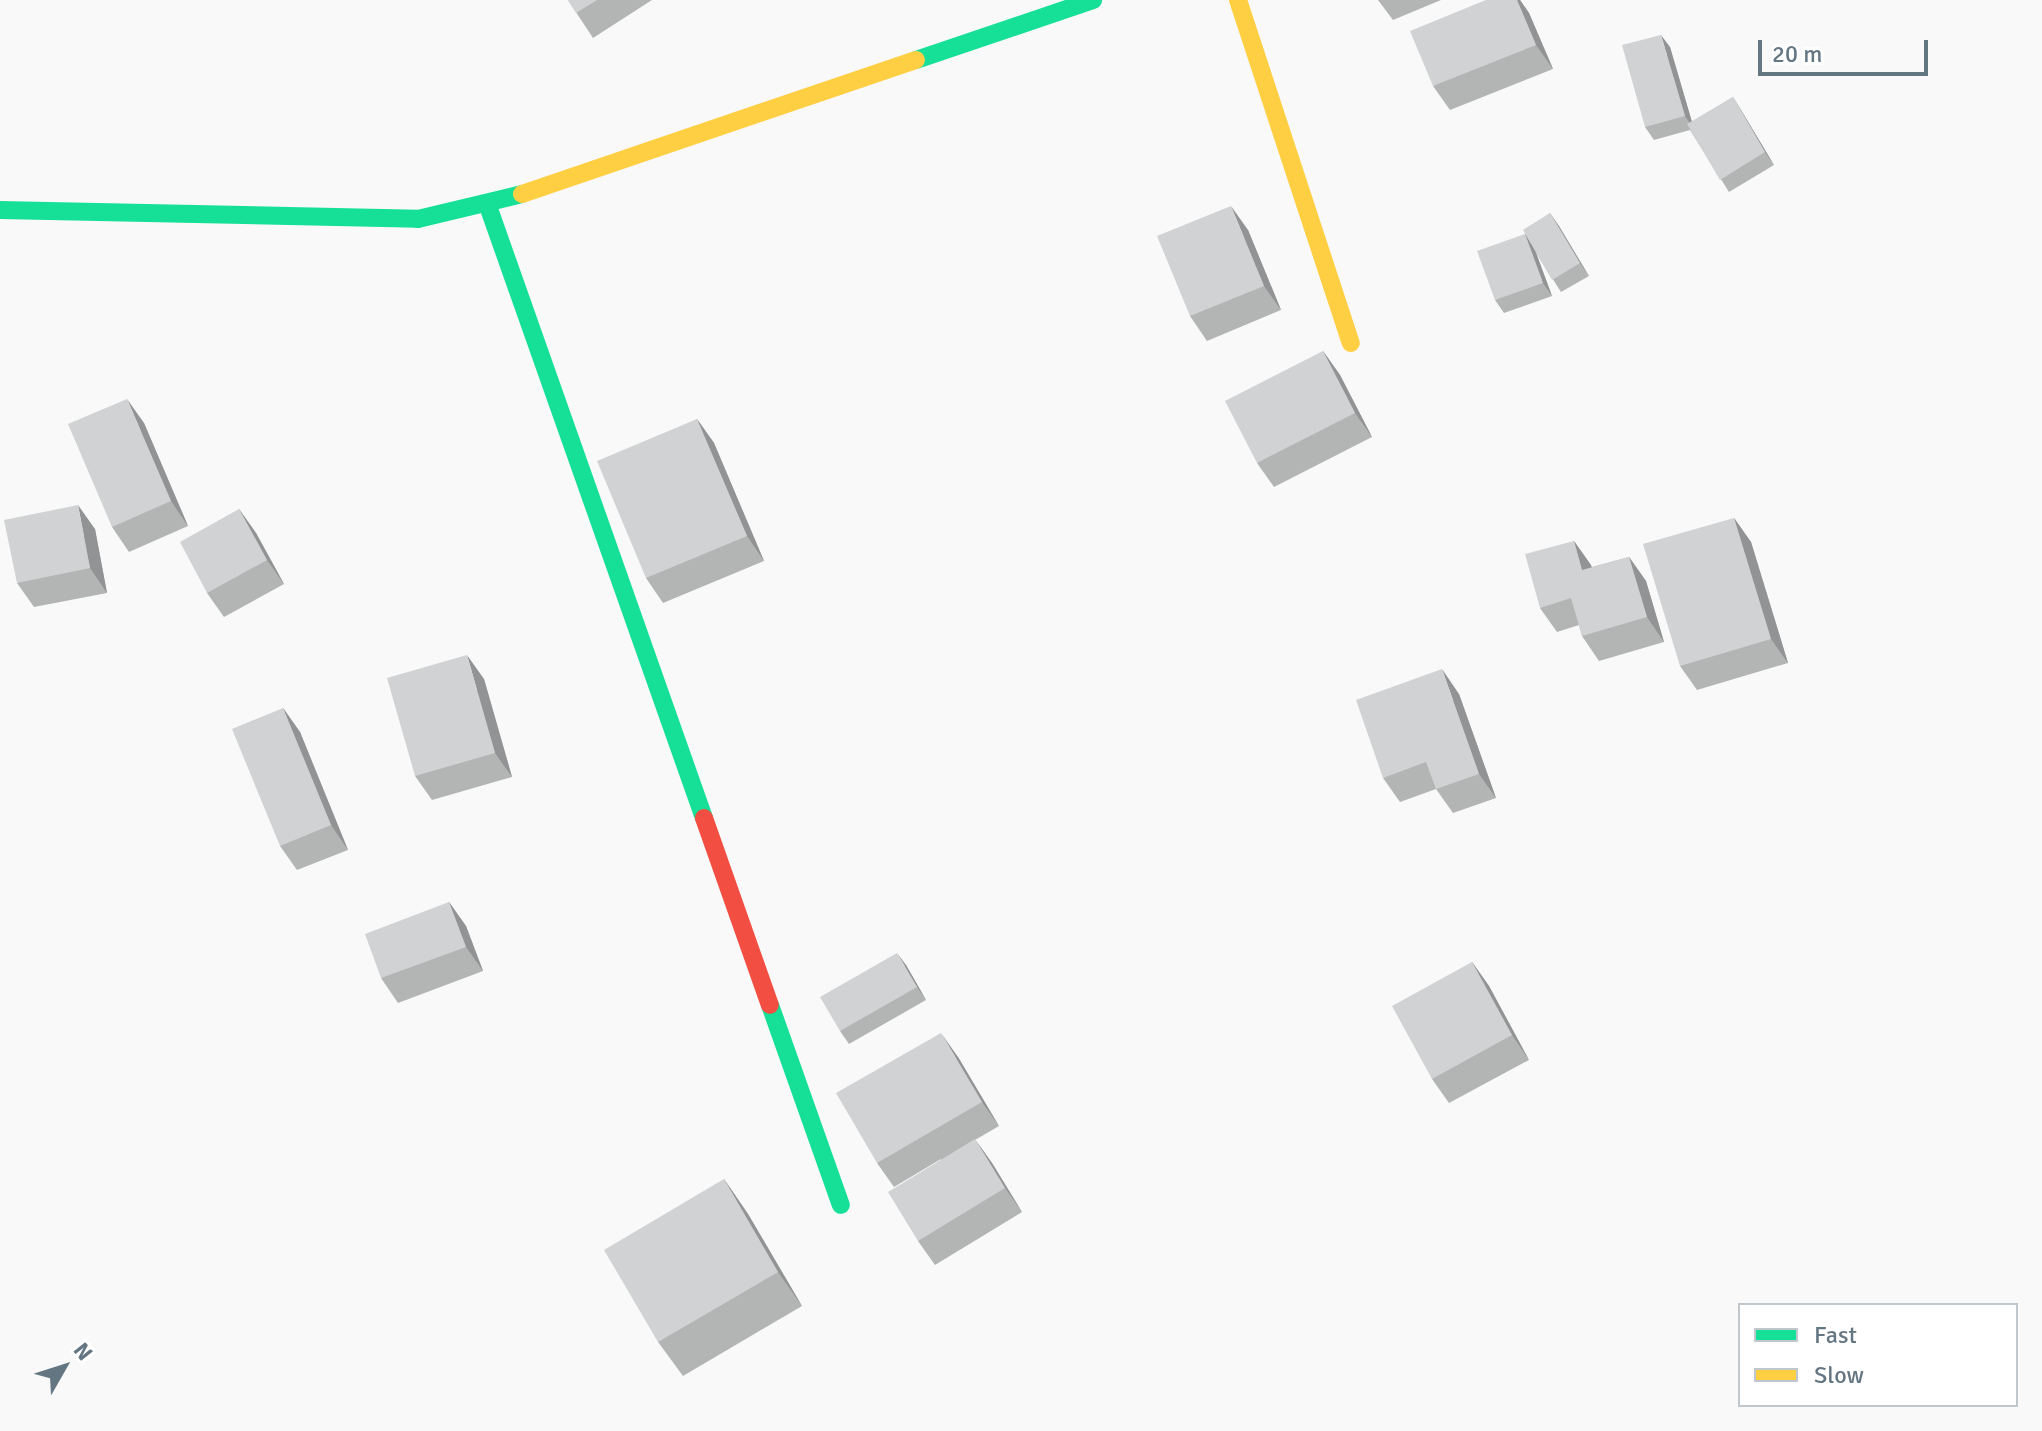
<!DOCTYPE html>
<style>
body{margin:0}
#map{position:relative;width:2042px;height:1431px;overflow:hidden;background:#f9f9f9;font-family:Signika,sans-serif}
div>[style]{position:absolute}
[style*='--x']{left:calc(var(--x)*1px);top:calc(var(--y)*1px);width:calc(var(--w)*1px);rotate:calc(var(--a)*1deg)}
.fast>*{height:18px;margin:-9px;padding:0 9px;transform-origin:9px;border-radius:9px;background:#16e098}
.slow>*{height:18px;margin:-9px;padding:0 9px;transform-origin:9px;border-radius:9px;background:#ffcf43}
.jam>*{height:18px;margin:-9px;padding:0 9px;transform-origin:9px;border-radius:9px;background:#f24e42}
.wall>*{inset:0;background:#b3b5b5}
.shaded-wall>*{inset:0;background:#929394}
.building>*{inset:0;background:#d0d2d3}
span{translate:-50% -50%;white-space:nowrap;text-align:center;line-height:1.15;-webkit-text-stroke:8px #fff;paint-order:stroke}
.legend{position:absolute;left:1738px;top:1303px;width:280px;height:104px;box-sizing:border-box;background:#fff;border:2px solid #c1c8cd;margin:0;padding:10px 14px;list-style:none;font-size:24px;color:#657683}
.legend li{display:flex;align-items:center;gap:16px;height:40px}
.legend b{width:40px;border:2px solid #c1c8cd}
.north{position:absolute;left:24px;top:1327px;width:80px;height:80px;-webkit-text-stroke:6px #fff;paint-order:stroke;rotate:51deg;font-size:22px;font-weight:700;line-height:32px;text-align:center;color:#657683}
.north::after{content:'';display:block;margin:auto;width:28px;height:36px;background:#657683;clip-path:polygon(50% 0,100% 100%,50% 72%,0 100%)}
.scale{position:absolute;left:1758px;top:40px;width:170px;height:36px;box-sizing:border-box;border:4px solid #657683;border-top:0;padding-left:10px;font-size:24px;line-height:28px;white-space:nowrap;color:#657683;-webkit-text-stroke:6px #fff;paint-order:stroke}
</style>
<div id="map">
<div class="fast">
<i style="--x:916;--y:60;--w:187;--a:-18.7"></i>
<i style="--x:488;--y:206;--w:649;--a:70.56"></i>
<i style="--x:0;--y:210;--w:418;--a:1.2"></i>
<i style="--x:418;--y:219;--w:107;--a:-13.5"></i>
<i style="--x:770;--y:1005;--w:212;--a:70.5"></i>
</div>
<div class="slow">
<i style="--x:1238;--y:0;--w:361;--a:71.8"></i>
<i style="--x:522;--y:194;--w:416;--a:-18.8"></i>
</div>
<div class="jam">
<i style="--x:704;--y:818;--w:198;--a:70.6"></i>
</div>
<div class="wall">
<i style="clip-path:polygon(568px 0,652px 0,593px 38px)"></i>
<i style="clip-path:polygon(1378px 0,1441px 0,1393px 20px)"></i>
<i style="clip-path:polygon(1486px 0,1520px 0,1529px 13px,1553px 69px,1450px 110px,1433px 86px)"></i>
<i style="clip-path:polygon(1670px 47px,1692px 122px,1733px 97px,1774px 165px,1729px 192px,1690px 130px,1654px 140px,1645px 127px)"></i>
<i style="clip-path:polygon(1550px 213px,1589px 276px,1561px 292px,1535px 251px,1552px 296px,1504px 313px,1495px 300px,1525px 234px)"></i>
<i style="clip-path:polygon(1248px 230px,1281px 310px,1207px 341px,1190px 316px)"></i>
<i style="clip-path:polygon(1323px 351px,1340px 375px,1372px 437px,1274px 487px,1257px 463px)"></i>
<i style="clip-path:polygon(697px 419px,714px 443px,764px 561px,663px 603px,646px 578px)"></i>
<i style="clip-path:polygon(144px 423px,188px 526px,129px 552px,112px 527px)"></i>
<i style="clip-path:polygon(239px 509px,256px 533px,284px 584px,224px 617px,207px 593px)"></i>
<i style="clip-path:polygon(1734px 518px,1751px 542px,1788px 663px,1697px 690px,1680px 666px)"></i>
<i style="clip-path:polygon(95px 529px,107px 593px,34px 607px,17px 583px)"></i>
<i style="clip-path:polygon(1574px 541px,1592px 567px,1629px 557px,1646px 581px,1664px 642px,1599px 661px,1582px 636px,1579px 625px,1557px 632px,1540px 608px)"></i>
<i style="clip-path:polygon(484px 679px,512px 777px,432px 800px,415px 776px)"></i>
<i style="clip-path:polygon(1459px 694px,1496px 798px,1453px 813px,1436px 789px,1400px 802px,1383px 778px)"></i>
<i style="clip-path:polygon(283px 708px,300px 732px,348px 850px,297px 870px,280px 846px)"></i>
<i style="clip-path:polygon(449px 902px,466px 926px,483px 971px,398px 1003px,381px 978px)"></i>
<i style="clip-path:polygon(1472px 962px,1489px 986px,1529px 1060px,1449px 1103px,1432px 1079px)"></i>
<i style="clip-path:polygon(906px 965px,926px 1000px,849px 1044px,840px 1031px)"></i>
<i style="clip-path:polygon(958px 1057px,999px 1126px,975px 1140px,992px 1163px,1022px 1212px,935px 1265px,918px 1241px,941px 1159px,894px 1187px,877px 1163px)"></i>
<i style="clip-path:polygon(724px 1179px,748px 1214px,802px 1306px,683px 1376px,658px 1342px)"></i>
</div>
<div class="shaded-wall">
<i style="clip-path:polygon(1517px 0,1520px 0,1529px 13px,1553px 69px,1536px 45px)"></i>
<i style="clip-path:polygon(1661px 35px,1670px 47px,1694px 129px,1685px 116px)"></i>
<i style="clip-path:polygon(1733px 97px,1741px 110px,1774px 165px,1765px 152px)"></i>
<i style="clip-path:polygon(1231px 206px,1248px 230px,1281px 310px,1264px 286px)"></i>
<i style="clip-path:polygon(1550px 213px,1559px 226px,1589px 276px,1580px 263px)"></i>
<i style="clip-path:polygon(1525px 234px,1534px 247px,1552px 296px,1543px 283px)"></i>
<i style="clip-path:polygon(1323px 351px,1340px 375px,1372px 437px,1355px 413px)"></i>
<i style="clip-path:polygon(127px 399px,144px 423px,188px 526px,171px 501px)"></i>
<i style="clip-path:polygon(697px 419px,714px 443px,764px 561px,747px 536px)"></i>
<i style="clip-path:polygon(78px 505px,95px 529px,107px 593px,90px 568px)"></i>
<i style="clip-path:polygon(239px 509px,256px 533px,284px 584px,267px 560px)"></i>
<i style="clip-path:polygon(1734px 518px,1751px 542px,1788px 663px,1771px 639px)"></i>
<i style="clip-path:polygon(1574px 541px,1591px 565px,1599px 594px,1582px 570px)"></i>
<i style="clip-path:polygon(1629px 557px,1646px 581px,1664px 642px,1647px 617px)"></i>
<i style="clip-path:polygon(467px 655px,484px 679px,512px 777px,495px 753px)"></i>
<i style="clip-path:polygon(1442px 669px,1459px 694px,1496px 798px,1479px 774px)"></i>
<i style="clip-path:polygon(283px 708px,300px 732px,348px 850px,331px 825px)"></i>
<i style="clip-path:polygon(449px 902px,466px 926px,483px 971px,466px 947px)"></i>
<i style="clip-path:polygon(897px 953px,906px 965px,926px 1000px,917px 987px)"></i>
<i style="clip-path:polygon(1472px 962px,1489px 986px,1529px 1060px,1512px 1035px)"></i>
<i style="clip-path:polygon(941px 1033px,958px 1057px,999px 1126px,982px 1102px)"></i>
<i style="clip-path:polygon(975px 1139px,992px 1163px,1022px 1212px,1005px 1188px)"></i>
<i style="clip-path:polygon(724px 1179px,748px 1214px,802px 1306px,778px 1272px)"></i>
</div>
<div class="building">
<i style="clip-path:polygon(568px 0,597px 0,576px 13px)"></i>
<i style="clip-path:polygon(1486px 0,1517px 0,1536px 45px,1433px 86px,1410px 31px)"></i>
<i style="clip-path:polygon(1661px 35px,1685px 116px,1645px 127px,1622px 45px)"></i>
<i style="clip-path:polygon(1733px 97px,1765px 152px,1720px 180px,1687px 124px)"></i>
<i style="clip-path:polygon(1231px 206px,1264px 286px,1190px 316px,1157px 236px)"></i>
<i style="clip-path:polygon(1550px 213px,1580px 263px,1552px 280px,1523px 230px)"></i>
<i style="clip-path:polygon(1525px 234px,1543px 283px,1495px 300px,1477px 251px)"></i>
<i style="clip-path:polygon(1323px 351px,1355px 413px,1257px 463px,1225px 401px)"></i>
<i style="clip-path:polygon(127px 399px,171px 501px,112px 527px,68px 424px)"></i>
<i style="clip-path:polygon(697px 419px,747px 536px,646px 578px,597px 461px)"></i>
<i style="clip-path:polygon(78px 505px,90px 568px,17px 583px,4px 520px)"></i>
<i style="clip-path:polygon(239px 509px,267px 560px,207px 593px,180px 542px)"></i>
<i style="clip-path:polygon(1734px 518px,1771px 639px,1680px 666px,1643px 544px)"></i>
<i style="clip-path:polygon(1574px 541px,1582px 570px,1629px 557px,1647px 617px,1582px 636px,1571px 598px,1540px 608px,1525px 554px)"></i>
<i style="clip-path:polygon(467px 655px,495px 753px,415px 776px,387px 678px)"></i>
<i style="clip-path:polygon(1442px 669px,1479px 774px,1436px 789px,1426px 762px,1383px 778px,1356px 700px)"></i>
<i style="clip-path:polygon(283px 708px,331px 825px,280px 846px,232px 729px)"></i>
<i style="clip-path:polygon(449px 902px,466px 947px,381px 978px,365px 934px)"></i>
<i style="clip-path:polygon(897px 953px,917px 987px,840px 1031px,820px 997px)"></i>
<i style="clip-path:polygon(1472px 962px,1512px 1035px,1432px 1079px,1392px 1006px)"></i>
<i style="clip-path:polygon(941px 1033px,982px 1102px,877px 1163px,836px 1093px)"></i>
<i style="clip-path:polygon(975px 1139px,1005px 1188px,918px 1241px,888px 1192px)"></i>
<i style="clip-path:polygon(724px 1179px,778px 1272px,658px 1342px,604px 1250px)"></i>
</div>
<ul class="legend">
<li><b style="height:10px;background:#16e098"></b>Fast</li>
<li><b style="height:10px;background:#ffcf43"></b>Slow</li>
</ul>
<div class="north">N</div>
<div class="scale">20 m</div>
</div>
